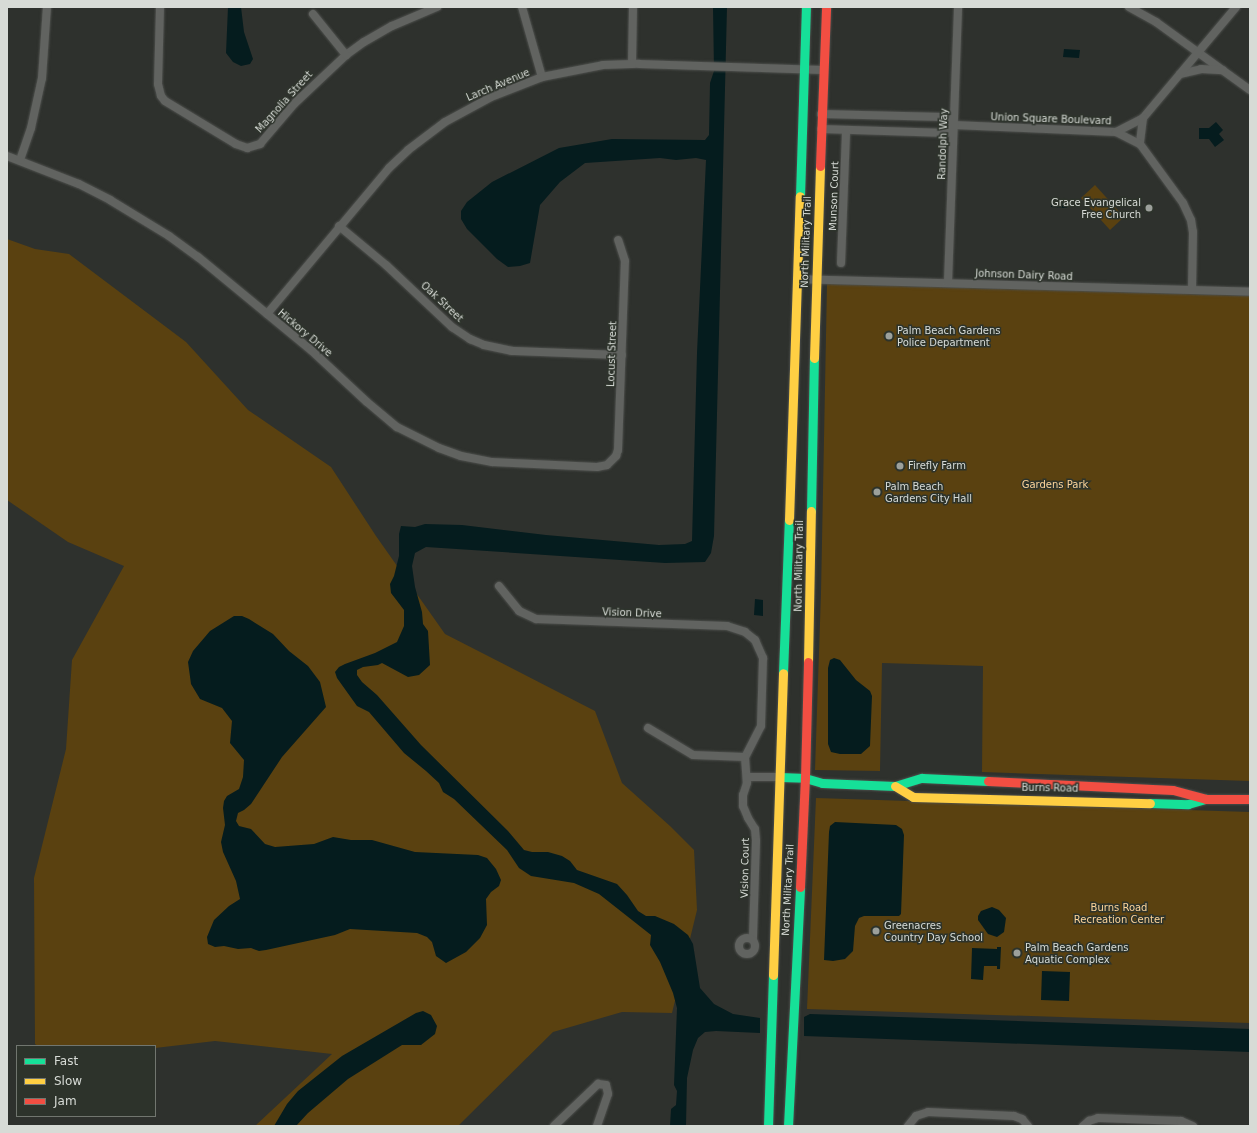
<!DOCTYPE html>
<style>
body{margin:0}
#map{position:relative;width:1257px;height:1133px;overflow:hidden;background:#2e312d;font-family:"DejaVu Sans",sans-serif}
div>[style]{position:absolute}
[style*='--x']{left:calc(var(--x)*1px);top:calc(var(--y)*1px);width:calc(var(--w)*1px);rotate:calc(var(--a)*1deg)}
.green>*{inset:0;background:#5a4110}
.water>*{inset:0;background:#051c1e}
.roads{filter:drop-shadow(0 0 1px #4d4f4c) drop-shadow(0 0 1px #4d4f4c)}
.street>*{height:8px;margin:-4px;padding:0 4px;transform-origin:4px;border-radius:4px;background:#616360}
.street>.ring{margin:-4px;padding:0;box-sizing:content-box;background:none;border:8px solid #616360;border-radius:50%}
.fast>*{height:9px;margin:-4.5px;padding:0 4.5px;transform-origin:4.5px;border-radius:4.5px;background:#16e098}
.slow>*{height:9px;margin:-4.5px;padding:0 4.5px;transform-origin:4.5px;border-radius:4.5px;background:#ffcf43}
.jam>*{height:9px;margin:-4.5px;padding:0 4.5px;transform-origin:4.5px;border-radius:4.5px;background:#f24e42}
.dots>*{width:11px;height:11px;translate:-50% -50%;box-sizing:border-box;border:2px solid #2d332b;border-radius:50%}
span{translate:-50% -50%;white-space:nowrap;text-align:center;line-height:1.15;-webkit-text-stroke:3px #2d332b;paint-order:stroke}
.street-label{font-size:10px;color:#d7dbd6}
.poi-label{font-size:10px;color:#d7dbd6}
.right{translate:-100% -50%;text-align:right}
.left{translate:0 -50%;text-align:left}
.park-label{font-size:10px;color:#fed59a}
.frame{position:absolute;inset:0;border:8px solid #d7dbd6;pointer-events:none}
.legend{position:absolute;left:16px;top:1045px;width:140px;height:72px;box-sizing:border-box;background:#2d332b;border:1px solid #71766f;margin:0;padding:5px 7px;list-style:none;font-size:12px;color:#d7dbd6}
.legend li{display:flex;align-items:center;gap:8px;height:20px}
.legend b{width:20px;border:1px solid #71766f}
</style>
<div id="map">
<div class="green">
<i style="clip-path:polygon(1095px 185px,1124px 217px,1110px 230px,1081px 198px)"></i>
<i style="clip-path:polygon(7px 239px,35px 249px,69px 254px,186px 342px,248px 410px,331px 467px,376px 536px,445px 634px,595px 711px,622px 783px,670px 826px,694px 850px,697px 910px,672px 1013px,622px 1012px,553px 1032px,458px 1126px,255px 1126px,332px 1054px,215px 1041px,155px 1048px,155px 1046px,38px 1046px,35px 1044px,34px 878px,66px 749px,72px 660px,124px 566px,68px 542px,7px 500px)"></i>
<i style="clip-path:polygon(827px 284px,1250px 296px,1250px 781px,982px 772px,983px 666px,882px 663px,880px 771px,815px 770px,821px 593px)"></i>
<i style="clip-path:polygon(816px 798px,1250px 812px,1250px 1023px,807px 1009px)"></i>
</div>
<div class="water">
<i style="clip-path:polygon(228px 7px,241px 7px,244px 32px,253px 59px,250px 64px,241px 66px,233px 62px,226px 53px)"></i>
<i style="clip-path:polygon(713px 7px,727px 7px,714px 536px,711px 553px,705px 562px,665px 563px,426px 547px,415px 553px,412px 566px,415px 587px,422px 612px,423px 624px,428px 631px,430px 665px,419px 675px,408px 677px,382px 663px,378px 665px,363px 667px,357px 670px,357px 675px,362px 682px,377px 695px,421px 745px,508px 831px,524px 850px,532px 852px,548px 852px,562px 856px,570px 861px,577px 870px,617px 884px,627px 895px,638px 911px,646px 916px,655px 916px,674px 924px,688px 935px,693px 944px,700px 988px,714px 1004px,733px 1014px,760px 1018px,760px 1033px,716px 1031px,705px 1032px,698px 1038px,693px 1050px,687px 1078px,686px 1126px,670px 1126px,671px 1109px,676px 1105px,677px 1091px,674px 1085px,677px 1008px,673px 993px,660px 962px,650px 945px,651px 935px,599px 894px,574px 883px,531px 876px,519px 868px,507px 850px,454px 799px,443px 792px,439px 783px,426px 771px,404px 753px,369px 712px,357px 706px,337px 678px,335px 672px,339px 667px,345px 664px,375px 653px,397px 642px,404px 626px,404px 610px,391px 593px,390px 584px,394px 576px,399px 556px,399px 534px,401px 526px,415px 527px,425px 524px,462px 525px,546px 535px,659px 545px,685px 544px,692px 541px,697px 353px,706px 160px,696px 158px,676px 160px,660px 158px,585px 163px,560px 182px,540px 205px,530px 263px,520px 266px,508px 267px,497px 259px,467px 229px,461px 219px,461px 211px,467px 202px,492px 182px,559px 148px,612px 139px,705px 140px,709px 135px,710px 83px,714px 71px)"></i>
<i style="clip-path:polygon(1064px 49px,1080px 50px,1079px 58px,1063px 57px)"></i>
<i style="clip-path:polygon(1216px 122px,1223px 130px,1219px 134px,1224px 140px,1215px 147px,1209px 139px,1199px 139px,1199px 128px,1209px 128px)"></i>
<i style="clip-path:polygon(1051px 199px,1067px 200px,1067px 208px,1051px 207px)"></i>
<i style="clip-path:polygon(755px 599px,763px 600px,763px 616px,754px 615px)"></i>
<i style="clip-path:polygon(234px 616px,242px 616px,249px 619px,273px 634px,289px 651px,308px 666px,320px 682px,326px 707px,282px 757px,251px 804px,244px 810px,238px 813px,236px 821px,239px 826px,251px 829px,265px 844px,275px 847px,314px 844px,333px 837px,351px 840px,372px 840px,415px 852px,478px 855px,487px 858px,496px 869px,501px 880px,499px 886px,491px 892px,486px 899px,487px 925px,480px 938px,466px 952px,446px 963px,436px 956px,432px 942px,427px 937px,417px 933px,350px 929px,335px 935px,266px 950px,259px 951px,251px 948px,238px 949px,224px 946px,215px 947px,208px 944px,207px 937px,214px 920px,229px 906px,240px 899px,236px 881px,223px 852px,221px 842px,225px 825px,223px 808px,224px 801px,227px 796px,239px 789px,243px 777px,244px 760px,230px 743px,232px 721px,222px 708px,200px 699px,191px 684px,188px 662px,193px 651px,210px 631px)"></i>
<i style="clip-path:polygon(834px 658px,840px 660px,856px 680px,870px 691px,872px 696px,870px 746px,861px 754px,840px 754px,831px 752px,828px 744px,828px 668px,830px 660px)"></i>
<i style="clip-path:polygon(835px 822px,896px 825px,902px 829px,904px 835px,901px 914px,899px 916px,864px 916px,859px 918px,855px 926px,853px 951px,845px 959px,833px 961px,824px 960px,829px 832px,830px 826px)"></i>
<i style="clip-path:polygon(992px 907px,999px 910px,1006px 918px,1004px 932px,997px 937px,988px 934px,978px 920px,978px 916px,981px 911px)"></i>
<i style="clip-path:polygon(997px 947px,1001px 947px,1000px 969px,997px 969px,997px 966px,984px 966px,983px 980px,971px 979px,972px 948px,997px 949px)"></i>
<i style="clip-path:polygon(1042px 971px,1070px 972px,1069px 1001px,1041px 1000px)"></i>
<i style="clip-path:polygon(423px 1011px,431px 1015px,437px 1026px,435px 1034px,421px 1045px,402px 1045px,348px 1079px,308px 1113px,296px 1126px,274px 1126px,287px 1104px,298px 1091px,342px 1056px,416px 1013px)"></i>
<i style="clip-path:polygon(810px 1014px,1250px 1029px,1250px 1052px,804px 1036px,804px 1017px)"></i>
</div>
<div class="roads">
<div class="street">
<i style="--x:160;--y:7;--w:77;--a:91.5"></i>
<i style="--x:158;--y:84;--w:12;--a:76"></i>
<i style="--x:161;--y:96;--w:6;--a:51"></i>
<i style="--x:165;--y:101;--w:83;--a:31.2"></i>
<i style="--x:236;--y:144;--w:12;--a:20"></i>
<i style="--x:247;--y:148;--w:14;--a:-17"></i>
<i style="--x:260;--y:144;--w:52;--a:-49.6"></i>
<i style="--x:294;--y:104;--w:71;--a:-43.3"></i>
<i style="--x:346;--y:55;--w:22;--a:-36"></i>
<i style="--x:364;--y:42;--w:32;--a:-30"></i>
<i style="--x:392;--y:26;--w:49;--a:-22.9"></i>
<i style="--x:522;--y:7;--w:73;--a:74.1"></i>
<i style="--x:1129;--y:7;--w:31;--a:29"></i>
<i style="--x:1156;--y:22;--w:116;--a:35.9"></i>
<i style="--x:313;--y:14;--w:53;--a:51.2"></i>
<i style="--x:632;--y:64;--w:57;--a:-89"></i>
<i style="--x:1180;--y:74;--w:22;--a:-13"></i>
<i style="--x:1201;--y:69;--w:22;--a:3"></i>
<i style="--x:821;--y:114;--w:124;--a:1.4"></i>
<i style="--x:945;--y:117;--w:12;--a:42"></i>
<i style="--x:954;--y:125;--w:162;--a:2.5"></i>
<i style="--x:1116;--y:132;--w:30;--a:-27"></i>
<i style="--x:1143;--y:118;--w:145;--a:-50"></i>
<i style="--x:1143;--y:118;--w:26;--a:97"></i>
<i style="--x:1140;--y:144;--w:73;--a:53.9"></i>
<i style="--x:1183;--y:203;--w:19;--a:65"></i>
<i style="--x:1191;--y:220;--w:12;--a:81"></i>
<i style="--x:1193;--y:232;--w:58;--a:91"></i>
<i style="--x:821;--y:129;--w:126;--a:1.8"></i>
<i style="--x:947;--y:133;--w:11;--a:-49"></i>
<i style="--x:1116;--y:132;--w:27;--a:27"></i>
<i style="--x:7;--y:156;--w:77;--a:21.3"></i>
<i style="--x:79;--y:184;--w:35;--a:27"></i>
<i style="--x:110;--y:200;--w:69;--a:31.4"></i>
<i style="--x:169;--y:236;--w:36;--a:36"></i>
<i style="--x:198;--y:257;--w:146;--a:39.5"></i>
<i style="--x:311;--y:350;--w:76;--a:42.9"></i>
<i style="--x:367;--y:402;--w:39;--a:40"></i>
<i style="--x:397;--y:427;--w:47;--a:26.6"></i>
<i style="--x:439;--y:448;--w:23;--a:20"></i>
<i style="--x:461;--y:456;--w:32;--a:11"></i>
<i style="--x:492;--y:462;--w:105;--a:2.7"></i>
<i style="--x:597;--y:467;--w:10;--a:-11"></i>
<i style="--x:607;--y:465;--w:13;--a:-45"></i>
<i style="--x:616;--y:456;--w:6;--a:-72"></i>
<i style="--x:618;--y:450;--w:189;--a:-87.9"></i>
<i style="--x:625;--y:261;--w:22;--a:-108"></i>
<i style="--x:20;--y:160;--w:34;--a:-71"></i>
<i style="--x:31;--y:128;--w:51;--a:-77.6"></i>
<i style="--x:42;--y:78;--w:71;--a:-86"></i>
<i style="--x:339;--y:226;--w:61;--a:39.7"></i>
<i style="--x:386;--y:265;--w:91;--a:43.2"></i>
<i style="--x:452;--y:327;--w:22;--a:34"></i>
<i style="--x:470;--y:339;--w:15;--a:23"></i>
<i style="--x:484;--y:345;--w:29;--a:12"></i>
<i style="--x:512;--y:351;--w:110;--a:2.1"></i>
<i style="--x:841;--y:263;--w:133;--a:-87.8"></i>
<i style="--x:797;--y:279;--w:453;--a:1.6"></i>
<i style="--x:948;--y:282;--w:275;--a:-87.9"></i>
<i style="--x:267;--y:314;--w:190;--a:-50.1"></i>
<i style="--x:389;--y:168;--w:26;--a:-43"></i>
<i style="--x:408;--y:150;--w:46;--a:-37.1"></i>
<i style="--x:445;--y:122;--w:52;--a:-28.5"></i>
<i style="--x:491;--y:97;--w:55;--a:-21.4"></i>
<i style="--x:542;--y:77;--w:62;--a:-11.1"></i>
<i style="--x:603;--y:65;--w:36;--a:-2"></i>
<i style="--x:639;--y:64;--w:184;--a:1.9"></i>
<i style="--x:499;--y:586;--w:32;--a:51"></i>
<i style="--x:519;--y:611;--w:19;--a:25"></i>
<i style="--x:536;--y:619;--w:191;--a:2.1"></i>
<i style="--x:727;--y:626;--w:19;--a:18"></i>
<i style="--x:745;--y:632;--w:13;--a:39"></i>
<i style="--x:755;--y:640;--w:20;--a:66"></i>
<i style="--x:763;--y:658;--w:68;--a:91.7"></i>
<i style="--x:761;--y:726;--w:35;--a:117"></i>
<i style="--x:745;--y:757;--w:26;--a:86"></i>
<i style="--x:747;--y:783;--w:13;--a:108"></i>
<i style="--x:743;--y:795;--w:11;--a:90"></i>
<i style="--x:743;--y:806;--w:13;--a:67"></i>
<i style="--x:748;--y:818;--w:13;--a:58"></i>
<i style="--x:755;--y:829;--w:12;--a:85"></i>
<i style="--x:756;--y:841;--w:98;--a:91.8"></i>
<i style="--x:648;--y:728;--w:52;--a:31"></i>
<i style="--x:693;--y:755;--w:52;--a:2.2"></i>
<i style="--x:747;--y:777;--w:33;--a:0"></i>
<i class="ring" style="left:739px;top:938px;width:8px;height:8px"></i>
<i style="--x:554;--y:1126;--w:61;--a:-43.7"></i>
<i style="--x:598;--y:1084;--w:8;--a:7"></i>
<i style="--x:606;--y:1085;--w:9;--a:77"></i>
<i style="--x:608;--y:1094;--w:34;--a:109"></i>
<i style="--x:908;--y:1126;--w:13;--a:-51"></i>
<i style="--x:916;--y:1116;--w:13;--a:-18"></i>
<i style="--x:928;--y:1112;--w:86;--a:2.7"></i>
<i style="--x:1014;--y:1116;--w:9;--a:21"></i>
<i style="--x:1022;--y:1119;--w:9;--a:49"></i>
<i style="--x:1083;--y:1126;--w:8;--a:-40"></i>
<i style="--x:1089;--y:1121;--w:9;--a:-18"></i>
<i style="--x:1098;--y:1118;--w:83;--a:2.1"></i>
<i style="--x:1181;--y:1121;--w:13;--a:23"></i>
</div>
<div class="fast">
<i style="--x:800;--y:196;--w:189;--a:-88.2"></i>
<i style="--x:811;--y:511;--w:153;--a:-88.9"></i>
<i style="--x:783;--y:673;--w:153;--a:-87.8"></i>
<i style="--x:780;--y:777;--w:25;--a:2"></i>
<i style="--x:805;--y:778;--w:18;--a:16"></i>
<i style="--x:822;--y:783;--w:73;--a:2.4"></i>
<i style="--x:895;--y:786;--w:28;--a:-17"></i>
<i style="--x:922;--y:778;--w:66;--a:2.6"></i>
<i style="--x:1150;--y:803;--w:38;--a:2"></i>
<i style="--x:1188;--y:804;--w:19;--a:-16"></i>
<i style="--x:768;--y:1126;--w:151;--a:-88.1"></i>
<i style="--x:788;--y:1126;--w:239;--a:-87.1"></i>
</div>
<div class="slow">
<i style="--x:814;--y:358;--w:192;--a:-88.2"></i>
<i style="--x:789;--y:520;--w:324;--a:-88.1"></i>
<i style="--x:808;--y:662;--w:151;--a:-88.9"></i>
<i style="--x:895;--y:786;--w:21;--a:31"></i>
<i style="--x:913;--y:797;--w:237;--a:1.5"></i>
<i style="--x:773;--y:975;--w:302;--a:-88.1"></i>
</div>
<div class="jam">
<i style="--x:820;--y:166;--w:159;--a:-87.8"></i>
<i style="--x:988;--y:781;--w:185;--a:2.8"></i>
<i style="--x:1173;--y:790;--w:34;--a:15"></i>
<i style="--x:1206;--y:799;--w:44;--a:0"></i>
<i style="--x:800;--y:887;--w:109;--a:-87.4"></i>
<i style="--x:805;--y:778;--w:116;--a:-88.5"></i>
</div>
</div>
<div class="dots">
<i style="left:1149px;top:208px;background:#9ca09b"></i>
<i style="left:889px;top:336px;background:#9ca09b"></i>
<i style="left:900px;top:466px;background:#9ca09b"></i>
<i style="left:877px;top:492px;background:#9ca09b"></i>
<i style="left:876px;top:931px;background:#9ca09b"></i>
<i style="left:1017px;top:953px;background:#9ca09b"></i>
</div>
<div class="street-label">
<span style="left:498px;top:85px;rotate:-23deg">Larch Avenue</span>
<span style="left:284px;top:102px;rotate:-48deg">Magnolia Street</span>
<span style="left:1051px;top:119px;rotate:2deg">Union Square Boulevard</span>
<span style="left:943px;top:144px;rotate:-88deg">Randolph Way</span>
<span style="left:834px;top:196px;rotate:-88deg">Munson Court</span>
<span style="left:806px;top:242px;rotate:-88deg">North Military Trail</span>
<span style="left:1024px;top:275px;rotate:2deg">Johnson Dairy Road</span>
<span style="left:442px;top:302px;rotate:43deg">Oak Street</span>
<span style="left:305px;top:333px;rotate:40deg">Hickory Drive</span>
<span style="left:612px;top:354px;rotate:-88deg">Locust Street</span>
<span style="left:799px;top:566px;rotate:-89deg">North Military Trail</span>
<span style="left:632px;top:613px;rotate:2deg">Vision Drive</span>
<span style="left:1050px;top:788px;rotate:1deg">Burns Road</span>
<span style="left:745px;top:868px;rotate:-89deg">Vision Court</span>
<span style="left:788px;top:890px;rotate:-87deg">North Military Trail</span>
</div>
<div class="poi-label">
<span class="right" style="left:1141px;top:208px">Grace Evangelical<br>Free Church</span>
<span class="left" style="left:897px;top:336px">Palm Beach Gardens<br>Police Department</span>
<span class="left" style="left:908px;top:466px">Firefly Farm</span>
<span class="left" style="left:885px;top:492px">Palm Beach<br>Gardens City Hall</span>
<span class="left" style="left:884px;top:931px">Greenacres<br>Country Day School</span>
<span class="left" style="left:1025px;top:953px">Palm Beach Gardens<br>Aquatic Complex</span>
</div>
<div class="park-label">
<span style="left:1055px;top:485px">Gardens Park</span>
<span style="left:1119px;top:913px">Burns Road<br>Recreation Center</span>
</div>
<div class="frame"></div>
<ul class="legend">
<li><b style="height:5px;background:#16e098"></b>Fast</li>
<li><b style="height:5px;background:#ffcf43"></b>Slow</li>
<li><b style="height:5px;background:#f24e42"></b>Jam</li>
</ul>
</div>
